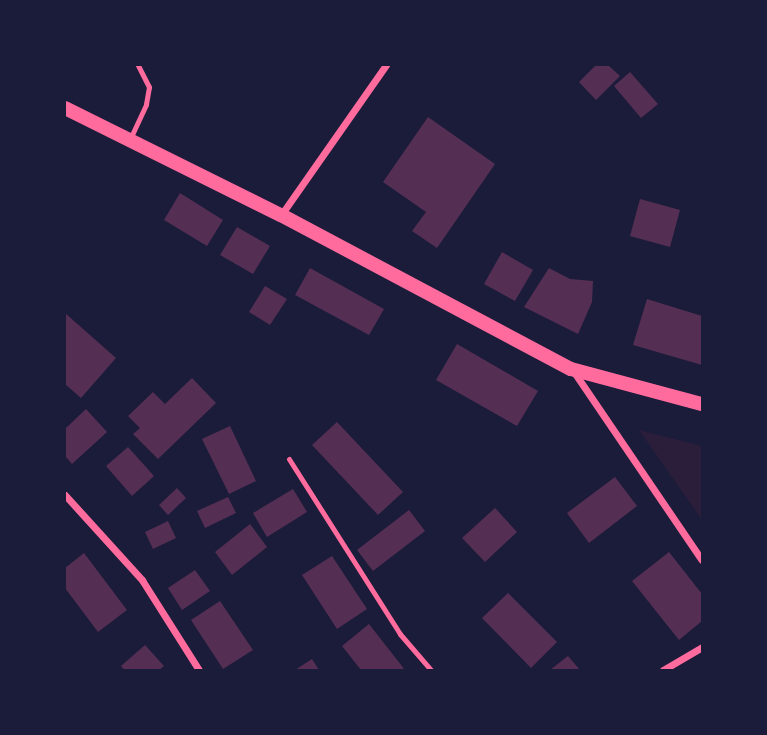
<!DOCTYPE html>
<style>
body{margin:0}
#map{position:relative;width:767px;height:735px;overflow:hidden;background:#1b1b3a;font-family:Lato,sans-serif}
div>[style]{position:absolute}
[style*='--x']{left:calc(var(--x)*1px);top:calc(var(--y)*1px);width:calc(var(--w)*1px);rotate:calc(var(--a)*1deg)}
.green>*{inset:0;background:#2a1e3b}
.building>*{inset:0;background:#542f53}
.service>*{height:5px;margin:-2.5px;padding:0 2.5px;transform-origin:2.5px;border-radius:2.5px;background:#ff6b9d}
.minor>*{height:7px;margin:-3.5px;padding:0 3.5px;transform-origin:3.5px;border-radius:3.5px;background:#ff6b9d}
.secondary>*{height:14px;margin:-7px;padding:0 7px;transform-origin:7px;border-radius:7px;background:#ff6b9d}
span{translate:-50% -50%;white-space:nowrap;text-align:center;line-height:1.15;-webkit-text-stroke:6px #1b1b3a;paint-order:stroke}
.frame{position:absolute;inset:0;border:66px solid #1b1b3a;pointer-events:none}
</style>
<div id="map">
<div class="green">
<i style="clip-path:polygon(639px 430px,702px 446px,702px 520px)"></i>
</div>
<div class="building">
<i style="clip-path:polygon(596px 65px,608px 65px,620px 76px,596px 100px,579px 82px)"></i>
<i style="clip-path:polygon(630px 72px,658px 104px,641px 118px,614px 86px)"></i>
<i style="clip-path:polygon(428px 117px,495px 164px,437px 248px,412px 231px,426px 212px,383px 182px)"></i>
<i style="clip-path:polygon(180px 193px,223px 220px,207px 246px,164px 220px)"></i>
<i style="clip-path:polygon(640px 199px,680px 210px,670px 247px,630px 236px)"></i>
<i style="clip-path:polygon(237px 227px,270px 246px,253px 274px,220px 255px)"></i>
<i style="clip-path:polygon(502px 252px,533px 270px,515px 301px,484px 284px)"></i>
<i style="clip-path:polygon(310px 268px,384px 309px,369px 335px,295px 295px)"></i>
<i style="clip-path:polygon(549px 268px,570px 279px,593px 281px,592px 302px,578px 334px,524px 307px)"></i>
<i style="clip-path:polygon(265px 286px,287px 299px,270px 325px,249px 312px)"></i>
<i style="clip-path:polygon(647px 299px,702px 316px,702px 365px,633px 345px)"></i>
<i style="clip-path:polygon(65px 313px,116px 358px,81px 398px,65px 384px)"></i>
<i style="clip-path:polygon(457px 344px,538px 391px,517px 426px,436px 380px)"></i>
<i style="clip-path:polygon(192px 378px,216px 403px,158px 459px,133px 434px,140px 428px,128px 416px,153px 392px,165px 404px)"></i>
<i style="clip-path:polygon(86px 409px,107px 432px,72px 464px,65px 456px,65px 429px)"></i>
<i style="clip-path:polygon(337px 422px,403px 492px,378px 515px,312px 445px)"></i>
<i style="clip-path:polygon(230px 426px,256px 481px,229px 494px,202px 439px)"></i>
<i style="clip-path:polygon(128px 447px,154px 476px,132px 496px,106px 466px)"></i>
<i style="clip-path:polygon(615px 477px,637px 506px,589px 543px,567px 513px)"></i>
<i style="clip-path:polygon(177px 488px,186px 498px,168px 515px,159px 505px)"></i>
<i style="clip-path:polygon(293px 489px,307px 512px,267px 537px,253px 513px)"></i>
<i style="clip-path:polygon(228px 497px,236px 513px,205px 528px,197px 511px)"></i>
<i style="clip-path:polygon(495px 508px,517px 532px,485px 562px,462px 538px)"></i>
<i style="clip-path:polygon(409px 510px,425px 531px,373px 571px,357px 550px)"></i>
<i style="clip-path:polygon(168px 521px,176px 538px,153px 549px,145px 532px)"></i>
<i style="clip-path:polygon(250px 524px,267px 547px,232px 575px,215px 552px)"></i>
<i style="clip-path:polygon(669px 552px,702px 594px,702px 621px,679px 640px,632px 581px)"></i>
<i style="clip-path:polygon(84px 553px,127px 610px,98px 632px,65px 588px,65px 568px)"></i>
<i style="clip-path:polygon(332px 556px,367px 609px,337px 629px,302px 575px)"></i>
<i style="clip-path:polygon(195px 570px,210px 591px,182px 610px,168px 588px)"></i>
<i style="clip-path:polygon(508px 593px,557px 642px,531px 668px,482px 618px)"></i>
<i style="clip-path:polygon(220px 601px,253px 650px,223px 669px,191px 620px)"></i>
<i style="clip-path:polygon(369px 624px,405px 670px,361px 670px,342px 646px)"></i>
<i style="clip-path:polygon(145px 645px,164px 666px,159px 670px,124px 670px,121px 666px)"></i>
<i style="clip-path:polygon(568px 656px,580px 670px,550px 670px)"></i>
<i style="clip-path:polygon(312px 659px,319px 670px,295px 670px)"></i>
</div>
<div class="service">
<i style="--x:130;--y:139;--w:38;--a:-65"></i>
<i style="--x:146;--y:104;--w:17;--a:-80"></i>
<i style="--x:149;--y:87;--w:25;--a:-117"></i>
<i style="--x:289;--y:459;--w:207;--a:57.6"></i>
<i style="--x:400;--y:634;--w:48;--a:49.3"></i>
</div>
<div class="minor">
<i style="--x:281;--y:215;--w:183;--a:-55"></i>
<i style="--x:574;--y:372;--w:227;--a:55.8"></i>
<i style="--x:65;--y:495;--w:115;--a:47.8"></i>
<i style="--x:142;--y:580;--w:107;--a:57.7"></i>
<i style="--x:663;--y:670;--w:45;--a:-30.5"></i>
</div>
<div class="secondary">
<i style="--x:65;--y:108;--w:241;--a:26.4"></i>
<i style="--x:281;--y:215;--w:328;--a:28"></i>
<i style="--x:571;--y:369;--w:136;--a:15"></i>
</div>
<div class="frame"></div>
</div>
